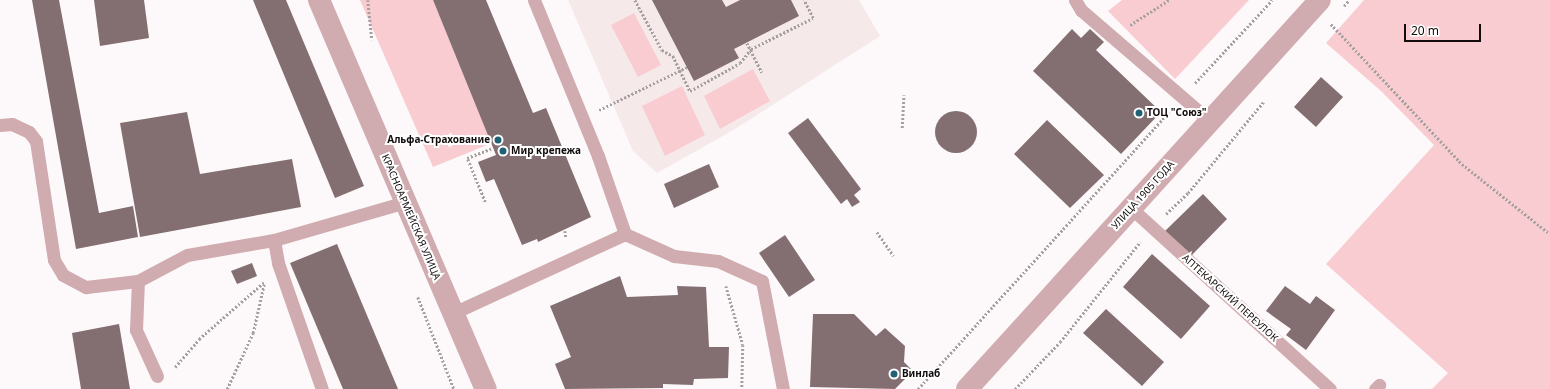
<!DOCTYPE html>
<meta charset="utf-8">
<style>
body{margin:0}
#map{position:relative;width:1550px;height:389px;overflow:hidden;background:#fdf8f9;font-family:"Noto Sans",sans-serif}
div>[style]{position:absolute}
[style*='--x']{left:calc(var(--x)*1px);top:calc(var(--y)*1px);width:calc(var(--w)*1px);rotate:calc(var(--a)*1deg)}
.built>*{inset:0;background:#f6e9ea}
.green>*{inset:0;background:#f8ccd1}
.building>*{inset:0;background:#836f71}
.round{border-radius:50%}
.path>*{height:2.5px;margin-top:-1.25px;transform-origin:0;background:repeating-linear-gradient(90deg,#a5a0a0 0 2px,transparent 0 4px)}
.service>*{height:13px;margin:-6.5px;padding:0 6.5px;transform-origin:6.5px;border-radius:6.5px;background:#d0acb0}
.tertiary>*{height:22px;margin:-11px;padding:0 11px;transform-origin:11px;border-radius:11px;background:#d0acb0}
.dots>*{width:11px;height:11px;translate:-50% -50%;box-sizing:border-box;border:2px solid #fff;border-radius:50%}
span{translate:-50% -50%;white-space:nowrap;text-align:center;line-height:1.15;-webkit-text-stroke:4px #fff;paint-order:stroke}
.poi-label{font-size:10px;color:#130c0c;font-weight:700}
.left{translate:0 -50%;text-align:left}
.right{translate:-100% -50%;text-align:right}
.street-label{font-size:10px;color:#130c0c}
.scale{position:absolute;left:1404px;top:24px;width:77px;height:18px;box-sizing:border-box;border:2px solid #130c0c;border-top:0;padding-left:5px;font-size:12px;line-height:14px;white-space:nowrap;color:#130c0c;-webkit-text-stroke:3px #fff;paint-order:stroke}
</style>
<div id="map">
<div class="built">
<i style="clip-path:polygon(568px 0,859px 0,880px 36px,735px 129px,657px 173px,633px 151px)"></i>
</div>
<div class="green">
<i style="clip-path:polygon(360px 0,433px 0,492px 143px,433px 167px)"></i>
<i style="clip-path:polygon(1122px 0,1249px 0,1175px 79px,1108px 11px)"></i>
<i style="clip-path:polygon(1364px 0,1550px 0,1550px 389px,1432px 389px,1448px 373px,1326px 264px,1434px 145px,1381px 91px,1326px 43px)"></i>
<i style="clip-path:polygon(634px 13px,661px 65px,638px 77px,611px 25px)"></i>
<i style="clip-path:polygon(753px 69px,770px 101px,720px 129px,704px 96px)"></i>
<i style="clip-path:polygon(682px 86px,705px 135px,665px 156px,642px 106px)"></i>
</div>
<div class="building">
<i style="clip-path:polygon(32px 0,59px 0,99px 213px,133px 206px,138px 237px,76px 249px)"></i>
<i style="clip-path:polygon(94px 0,144px 0,149px 38px,100px 46px)"></i>
<i style="clip-path:polygon(253px 0,286px 0,364px 186px,335px 198px)"></i>
<i style="clip-path:polygon(433px 0,486px 0,533px 113px,546px 108px,591px 217px,538px 242px,537px 239px,522px 245px,494px 179px,486px 182px,478px 162px,496px 155px)"></i>
<i style="clip-path:polygon(652px 0,722px 0,726px 7px,740px 0,791px 0,799px 16px,734px 49px,739px 58px,694px 81px)"></i>
<i style="clip-path:polygon(1072px 29px,1081px 38px,1090px 29px,1104px 42px,1096px 50px,1161px 112px,1121px 154px,1033px 71px)"></i>
<i style="clip-path:polygon(1321px 77px,1343px 97px,1316px 127px,1294px 107px)"></i>
<i class="round" style="left:935px;top:111px;width:42px;height:42px"></i>
<i style="clip-path:polygon(187px 112px,200px 174px,292px 159px,301px 207px,140px 237px,120px 123px)"></i>
<i style="clip-path:polygon(808px 118px,861px 189px,854px 195px,860px 202px,852px 207px,847px 199px,841px 204px,788px 133px)"></i>
<i style="clip-path:polygon(1047px 120px,1104px 175px,1070px 208px,1014px 154px)"></i>
<i style="clip-path:polygon(709px 164px,719px 187px,674px 208px,664px 184px)"></i>
<i style="clip-path:polygon(1203px 194px,1227px 219px,1190px 257px,1165px 231px)"></i>
<i style="clip-path:polygon(785px 235px,815px 280px,789px 297px,759px 253px)"></i>
<i style="clip-path:polygon(337px 244px,398px 389px,343px 389px,290px 263px)"></i>
<i style="clip-path:polygon(1152px 254px,1210px 306px,1181px 339px,1123px 287px)"></i>
<i style="clip-path:polygon(252px 263px,257px 276px,237px 284px,231px 271px)"></i>
<i style="clip-path:polygon(620px 276px,627px 297px,678px 295px,677px 286px,706px 287px,709px 347px,729px 347px,728px 378px,694px 379px,693px 385px,663px 384px,663px 388px,565px 389px,555px 364px,571px 357px,550px 306px)"></i>
<i style="clip-path:polygon(1285px 286px,1310px 304px,1316px 296px,1335px 310px,1306px 350px,1286px 335px,1291px 329px,1266px 311px)"></i>
<i style="clip-path:polygon(1106px 309px,1164px 362px,1142px 386px,1083px 333px)"></i>
<i style="clip-path:polygon(813px 314px,854px 314px,876px 336px,885px 328px,905px 346px,904px 362px,913px 371px,895px 389px,810px 387px)"></i>
<i style="clip-path:polygon(119px 324px,130px 389px,81px 389px,72px 333px)"></i>
</div>
<div class="path">
<i style="--x:368;--y:0;--w:40;--a:84.3"></i>
<i style="--x:635;--y:0;--w:57;--a:61.6"></i>
<i style="--x:662;--y:50;--w:13;--a:29"></i>
<i style="--x:673;--y:56;--w:39;--a:64"></i>
<i style="--x:690;--y:91;--w:57;--a:-29.2"></i>
<i style="--x:740;--y:63;--w:18;--a:-52"></i>
<i style="--x:751;--y:49;--w:69;--a:-26.6"></i>
<i style="--x:813;--y:18;--w:20;--a:-117"></i>
<i style="--x:1344;--y:6;--w:8;--a:-50"></i>
<i style="--x:1331;--y:24;--w:192;--a:46.9"></i>
<i style="--x:1462;--y:164;--w:112;--a:38.5"></i>
<i style="--x:1130;--y:25;--w:46;--a:-32.7"></i>
<i style="--x:747;--y:43;--w:33;--a:63"></i>
<i style="--x:1195;--y:83;--w:113;--a:-47.1"></i>
<i style="--x:599;--y:110;--w:98;--a:-26"></i>
<i style="--x:902;--y:128;--w:33;--a:-87"></i>
<i style="--x:485;--y:202;--w:48;--a:-112.2"></i>
<i style="--x:467;--y:158;--w:28;--a:-21"></i>
<i style="--x:1166;--y:214;--w:30;--a:-44"></i>
<i style="--x:1188;--y:193;--w:119;--a:-50.4"></i>
<i style="--x:565;--y:231;--w:7;--a:82"></i>
<i style="--x:877;--y:232;--w:29;--a:55"></i>
<i style="--x:726;--y:286;--w:61;--a:73.9"></i>
<i style="--x:743;--y:345;--w:44;--a:91.3"></i>
<i style="--x:418;--y:297;--w:99;--a:68.6"></i>
<i style="--x:175;--y:367;--w:37;--a:-49"></i>
<i style="--x:199;--y:339;--w:86;--a:-41.2"></i>
<i style="--x:227;--y:389;--w:62;--a:-65.1"></i>
<i style="--x:253;--y:333;--w:50;--a:-77.3"></i>
<i style="--x:918;--y:389;--w:374;--a:-47.8"></i>
<i style="--x:1015;--y:389;--w:65;--a:-46.2"></i>
<i style="--x:1060;--y:342;--w:128;--a:-51.3"></i>
</div>
<div class="service">
<i style="--x:534;--y:0;--w:169;--a:67.7"></i>
<i style="--x:598;--y:156;--w:83;--a:70.9"></i>
<i style="--x:1075;--y:0;--w:12;--a:59"></i>
<i style="--x:1081;--y:10;--w:170;--a:40.7"></i>
<i style="--x:0;--y:125;--w:12;--a:-5"></i>
<i style="--x:12;--y:124;--w:19;--a:25"></i>
<i style="--x:29;--y:132;--w:11;--a:52"></i>
<i style="--x:36;--y:141;--w:120;--a:81.4"></i>
<i style="--x:54;--y:260;--w:17;--a:59"></i>
<i style="--x:63;--y:275;--w:26;--a:28"></i>
<i style="--x:86;--y:287;--w:52;--a:-6.6"></i>
<i style="--x:1131;--y:208;--w:269;--a:42.3"></i>
<i style="--x:274;--y:240;--w:23;--a:80"></i>
<i style="--x:278;--y:263;--w:133;--a:70.8"></i>
<i style="--x:451;--y:314;--w:192;--a:-24.7"></i>
<i style="--x:625;--y:234;--w:54;--a:24.2"></i>
<i style="--x:674;--y:256;--w:44;--a:6.5"></i>
<i style="--x:718;--y:261;--w:48;--a:24.4"></i>
<i style="--x:762;--y:281;--w:110;--a:79"></i>
<i style="--x:157;--y:376;--w:51;--a:-114.5"></i>
<i style="--x:136;--y:330;--w:49;--a:-87.7"></i>
<i style="--x:138;--y:281;--w:55;--a:-28"></i>
<i style="--x:187;--y:255;--w:88;--a:-9.8"></i>
<i style="--x:274;--y:240;--w:137;--a:-16.1"></i>
<i style="--x:1375;--y:389;--w:6;--a:-45"></i>
</div>
<div class="tertiary">
<i style="--x:319;--y:0;--w:423;--a:66.8"></i>
<i style="--x:967;--y:389;--w:525;--a:-47.78"></i>
</div>
<div class="dots">
<i style="left:1139px;top:113px;background:#1f6275"></i>
<i style="left:498px;top:140px;background:#1f6275"></i>
<i style="left:503px;top:151px;background:#1f6275"></i>
<i style="left:894px;top:374px;background:#1f6275"></i>
</div>
<div class="poi-label">
<span class="left" style="left:1147px;top:113px">ТОЦ "Союз"</span>
<span class="right" style="left:490px;top:140px">Альфа-Страхование</span>
<span class="left" style="left:511px;top:151px">Мир крепежа</span>
<span class="left" style="left:902px;top:374px">Винлаб</span>
</div>
<div class="street-label">
<span style="left:1143px;top:195px;rotate:-48deg">УЛИЦА 1905 ГОДА</span>
<span style="left:411px;top:217px;rotate:67deg">КРАСНОАРМЕЙСКАЯ УЛИЦА</span>
<span style="left:1230px;top:298px;rotate:42deg">АПТЕКАРСКИЙ ПЕРЕУЛОК</span>
</div>
<div class="scale">20 m</div>
</div>
